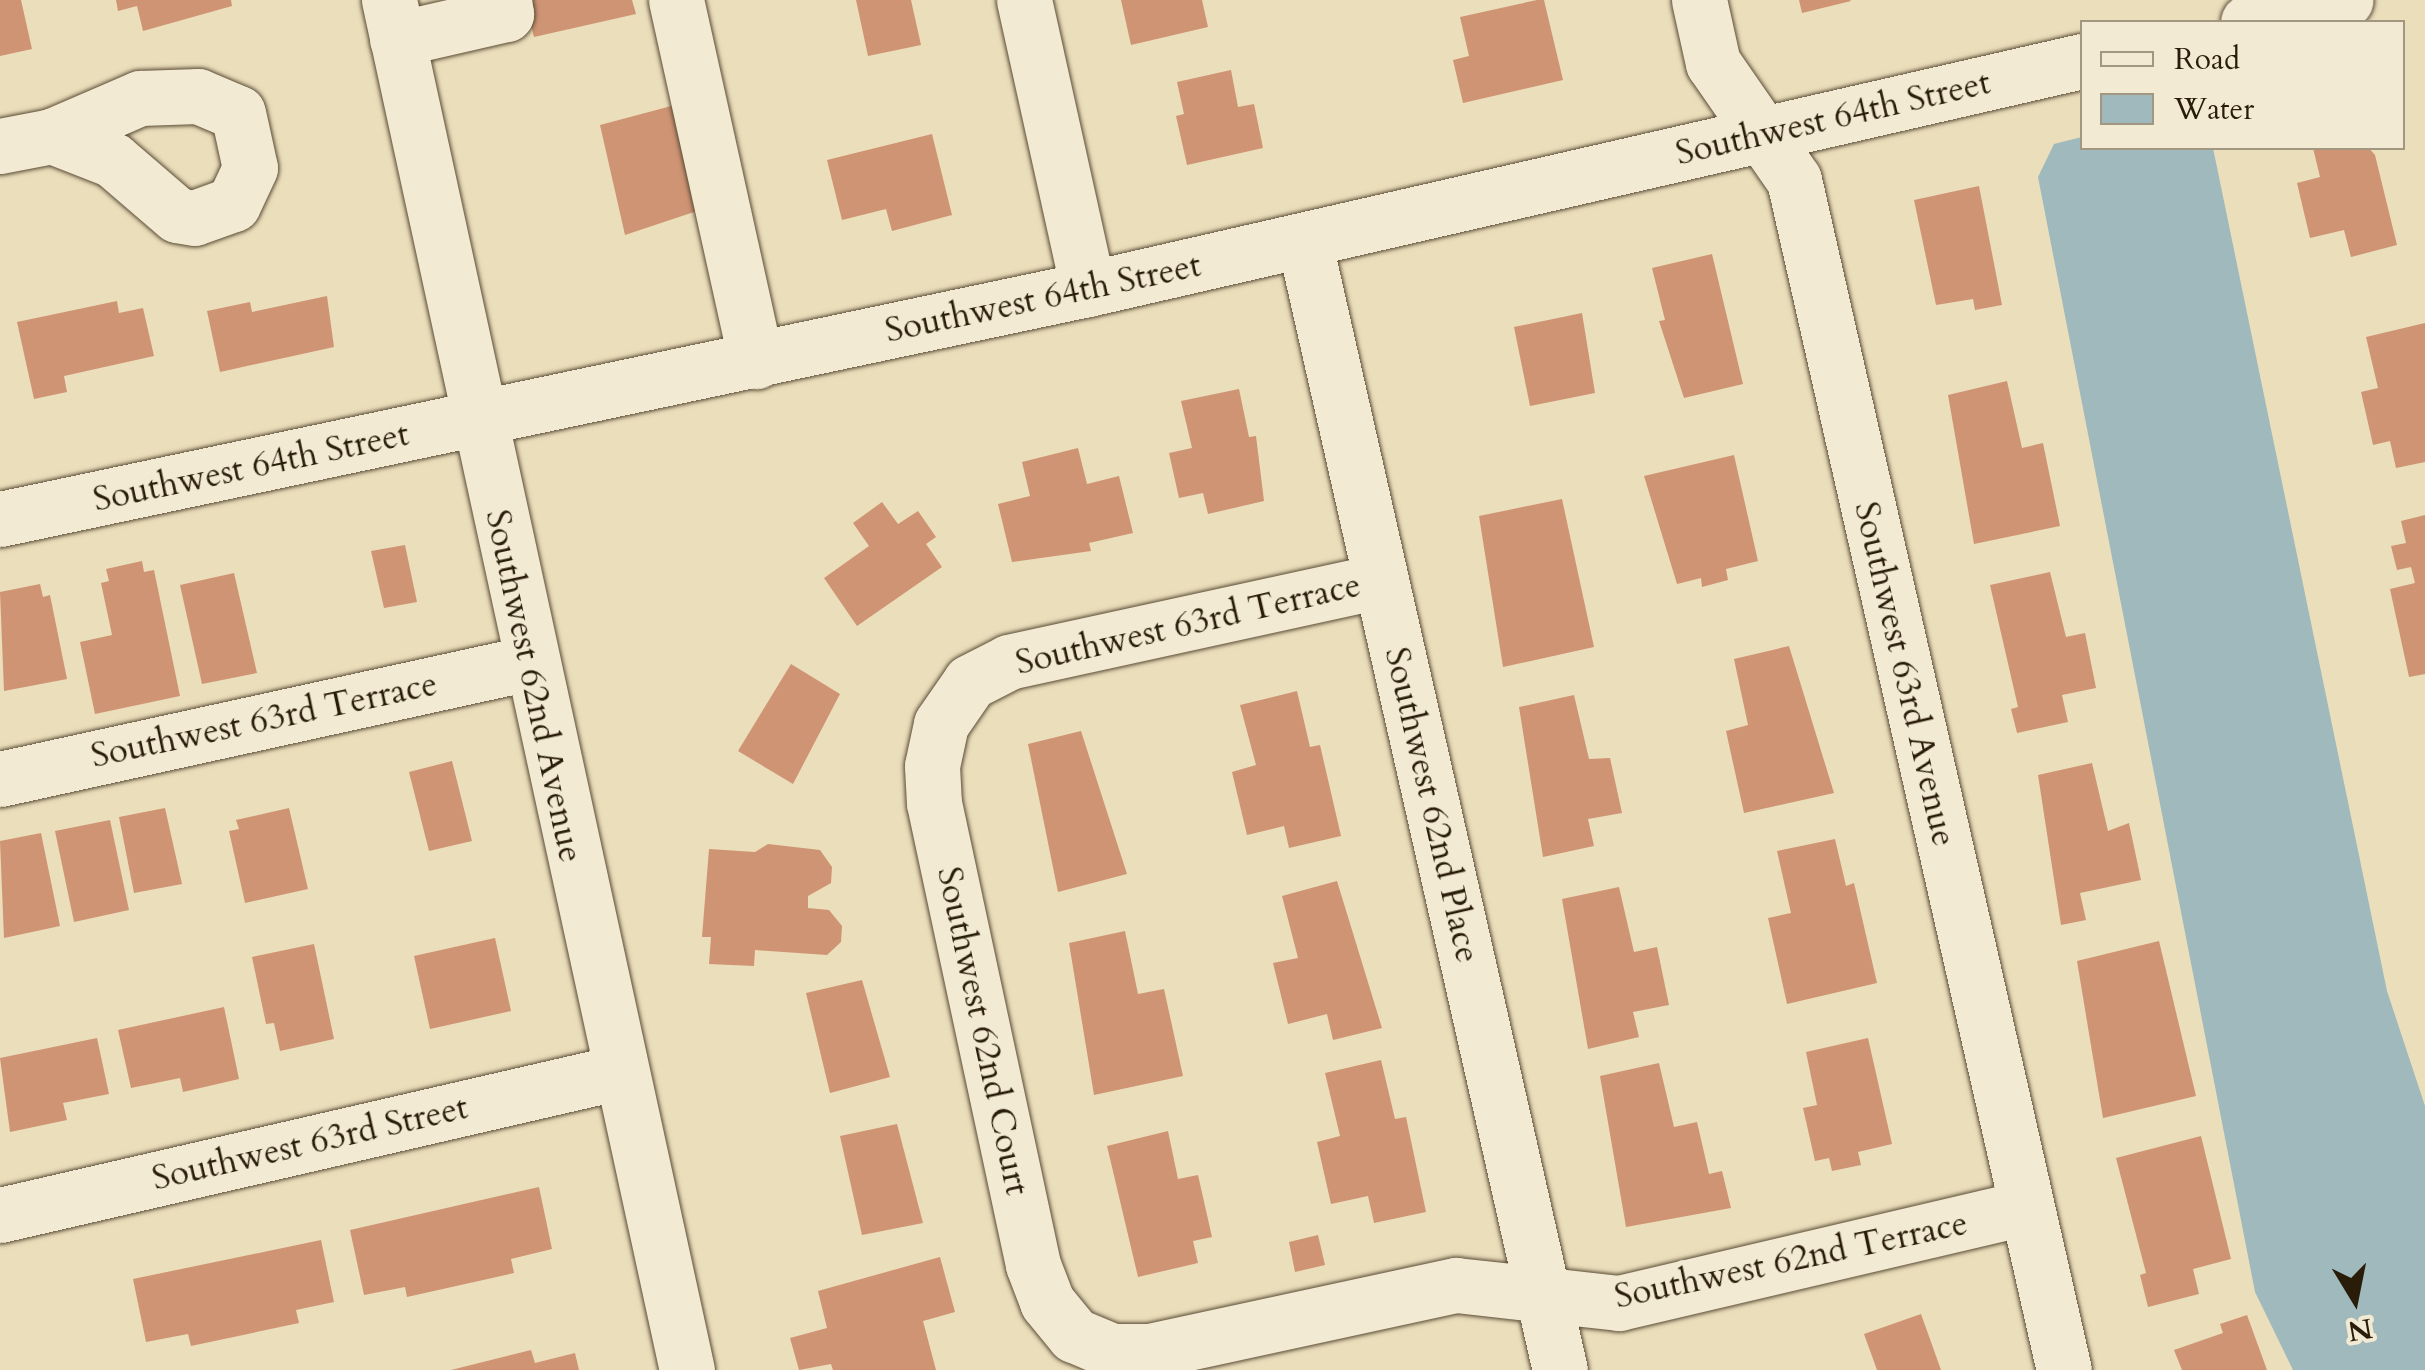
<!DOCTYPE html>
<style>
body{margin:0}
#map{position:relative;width:2425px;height:1370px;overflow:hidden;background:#ebdebb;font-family:Cardo,serif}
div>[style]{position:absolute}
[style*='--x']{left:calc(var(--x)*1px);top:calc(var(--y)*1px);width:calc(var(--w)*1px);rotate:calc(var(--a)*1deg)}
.water>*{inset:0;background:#9fb9bd}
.building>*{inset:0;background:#cf9474}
.roads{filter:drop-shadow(0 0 2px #5a4c36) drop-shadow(0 0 2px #5a4c36)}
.minor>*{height:55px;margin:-27.5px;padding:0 27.5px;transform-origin:27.5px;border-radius:27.5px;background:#f2ead3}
span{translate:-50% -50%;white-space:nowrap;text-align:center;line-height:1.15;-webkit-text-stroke:10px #f2ead3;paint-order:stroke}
.street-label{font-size:35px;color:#291c09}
.legend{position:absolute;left:2080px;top:20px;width:325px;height:130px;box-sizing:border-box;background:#f2ead3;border:2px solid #a29882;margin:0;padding:12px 18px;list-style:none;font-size:30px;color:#291c09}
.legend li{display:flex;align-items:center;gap:20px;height:50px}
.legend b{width:50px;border:2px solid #a29882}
.north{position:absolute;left:2305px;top:1250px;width:100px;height:100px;-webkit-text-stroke:8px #f2ead3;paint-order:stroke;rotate:170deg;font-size:28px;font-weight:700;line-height:40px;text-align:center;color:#291c09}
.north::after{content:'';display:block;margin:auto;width:35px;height:45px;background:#291c09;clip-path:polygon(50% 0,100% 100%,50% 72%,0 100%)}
</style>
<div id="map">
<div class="water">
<i style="clip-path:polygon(2082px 137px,2082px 148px,2213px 148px,2387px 991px,2425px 1106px,2425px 1370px,2293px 1370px,2255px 1292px,2038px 177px,2054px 144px)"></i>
</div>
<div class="building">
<i style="clip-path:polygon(0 0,21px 0,32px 49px,0 56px)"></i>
<i style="clip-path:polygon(116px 0,231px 0,232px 6px,143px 31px,137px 6px,118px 11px)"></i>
<i style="clip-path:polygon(525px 0,632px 0,636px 14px,534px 37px)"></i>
<i style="clip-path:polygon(856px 0,911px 0,921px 45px,868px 56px)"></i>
<i style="clip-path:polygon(1121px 0,1202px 0,1208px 27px,1131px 45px)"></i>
<i style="clip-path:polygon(1537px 0,1544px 0,1563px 80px,1463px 103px,1453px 60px,1469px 56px,1460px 17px)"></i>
<i style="clip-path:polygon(1799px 0,1850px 0,1851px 1px,1802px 13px)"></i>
<i style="clip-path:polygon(1231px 70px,1238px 107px,1254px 104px,1263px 148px,1187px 165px,1176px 116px,1184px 114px,1177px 82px)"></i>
<i style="clip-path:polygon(675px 105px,697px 211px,625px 235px,600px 125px)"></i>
<i style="clip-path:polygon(932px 134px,952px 215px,892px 231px,886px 209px,842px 220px,827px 160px)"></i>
<i style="clip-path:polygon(2313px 148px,2369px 148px,2375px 155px,2397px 245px,2351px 257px,2344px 230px,2310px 238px,2297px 183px,2320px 177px)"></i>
<i style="clip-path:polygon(1979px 186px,2002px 305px,1975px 310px,1973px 299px,1936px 305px,1914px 200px)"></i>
<i style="clip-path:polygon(1712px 254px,1743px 384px,1684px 398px,1659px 321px,1665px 320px,1652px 268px)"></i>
<i style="clip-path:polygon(327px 296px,334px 347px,220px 372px,207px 311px,250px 302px,252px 312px)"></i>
<i style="clip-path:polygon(117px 301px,119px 313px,143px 308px,154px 356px,64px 376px,67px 392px,34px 399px,17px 322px)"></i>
<i style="clip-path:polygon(1582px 313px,1595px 393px,1530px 406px,1514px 327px)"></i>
<i style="clip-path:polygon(2425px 323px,2425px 462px,2396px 468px,2390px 441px,2373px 445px,2361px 392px,2378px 388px,2366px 337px)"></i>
<i style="clip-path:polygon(2007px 381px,2022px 448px,2043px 443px,2060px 526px,1974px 544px,1948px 395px)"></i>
<i style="clip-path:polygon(1239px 389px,1249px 437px,1256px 436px,1264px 501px,1208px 514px,1203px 493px,1179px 498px,1169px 453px,1192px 448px,1181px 401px)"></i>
<i style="clip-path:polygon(1078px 448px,1087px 484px,1119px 476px,1133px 533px,1089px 543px,1091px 551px,1012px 562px,998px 504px,1030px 496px,1022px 462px)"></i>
<i style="clip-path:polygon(1734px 455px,1758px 561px,1726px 569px,1728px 580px,1702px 587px,1701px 578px,1677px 584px,1644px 476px)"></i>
<i style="clip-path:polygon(1562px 499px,1594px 647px,1503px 667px,1479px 516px)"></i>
<i style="clip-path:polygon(882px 502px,898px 524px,918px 511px,936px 537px,926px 544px,942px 567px,857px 626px,824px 578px,869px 546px,853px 523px)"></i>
<i style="clip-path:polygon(2425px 515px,2425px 674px,2409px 677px,2390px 589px,2415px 583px,2411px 567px,2397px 570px,2391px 546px,2406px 543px,2401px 521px)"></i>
<i style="clip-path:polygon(405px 545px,417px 602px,384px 608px,371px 551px)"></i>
<i style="clip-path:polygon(142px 561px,144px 572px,154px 570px,180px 696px,95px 714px,80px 642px,112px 635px,101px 583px,109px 581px,106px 569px)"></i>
<i style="clip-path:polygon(2050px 572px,2066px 637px,2085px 633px,2096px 688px,2062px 695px,2068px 722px,2017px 733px,2011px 709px,2018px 707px,1990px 585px)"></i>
<i style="clip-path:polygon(234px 573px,257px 673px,202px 684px,180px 585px)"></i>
<i style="clip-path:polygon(40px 584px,43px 597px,50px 595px,67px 679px,4px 691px,0 592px)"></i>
<i style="clip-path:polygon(1789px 646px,1834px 793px,1744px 813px,1726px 731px,1748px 725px,1734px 659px)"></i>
<i style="clip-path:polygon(791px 664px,840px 694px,793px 784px,738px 751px)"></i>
<i style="clip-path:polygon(1297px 691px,1310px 747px,1320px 745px,1341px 836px,1289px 848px,1284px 826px,1247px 835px,1232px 772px,1256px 765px,1240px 705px)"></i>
<i style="clip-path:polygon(1574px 695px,1589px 759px,1610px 758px,1622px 813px,1588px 819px,1594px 846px,1543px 857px,1519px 707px)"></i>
<i style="clip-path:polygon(1081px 731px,1127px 874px,1058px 892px,1028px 744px)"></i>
<i style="clip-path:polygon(452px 761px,472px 841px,429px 851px,409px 772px)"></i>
<i style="clip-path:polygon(2092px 763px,2108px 831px,2129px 823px,2141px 880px,2080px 893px,2086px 920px,2061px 925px,2038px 775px)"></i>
<i style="clip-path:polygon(165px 808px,182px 884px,134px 893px,119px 817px)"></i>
<i style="clip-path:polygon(289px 808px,308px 889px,245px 903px,229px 831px,239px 829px,236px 820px)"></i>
<i style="clip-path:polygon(110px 820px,129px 910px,74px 922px,55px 831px)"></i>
<i style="clip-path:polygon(41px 833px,60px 926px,4px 938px,0 841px)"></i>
<i style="clip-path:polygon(1835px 839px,1846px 886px,1854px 883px,1877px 983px,1787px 1004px,1768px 918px,1791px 913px,1777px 851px)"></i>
<i style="clip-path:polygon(768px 844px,820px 850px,832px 867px,831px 883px,808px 896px,808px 908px,829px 910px,842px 926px,841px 942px,827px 955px,755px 950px,754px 966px,709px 964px,711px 937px,702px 937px,709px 849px,755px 852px)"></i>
<i style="clip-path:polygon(1337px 881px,1382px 1028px,1333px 1040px,1327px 1014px,1288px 1024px,1273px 963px,1298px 958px,1282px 896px)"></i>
<i style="clip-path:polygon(1619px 887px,1634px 952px,1657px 947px,1669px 1005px,1633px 1012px,1639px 1037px,1588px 1049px,1562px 899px)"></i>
<i style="clip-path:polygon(1125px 931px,1138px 994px,1164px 989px,1183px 1076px,1094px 1095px,1069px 943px)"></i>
<i style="clip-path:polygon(495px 938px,511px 1011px,430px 1029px,414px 956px)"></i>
<i style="clip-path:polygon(2159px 941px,2196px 1096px,2103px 1118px,2077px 961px)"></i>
<i style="clip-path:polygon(314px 944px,334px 1039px,280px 1051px,274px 1023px,266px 1024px,252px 957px)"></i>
<i style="clip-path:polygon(862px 980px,890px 1077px,830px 1093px,806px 993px)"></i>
<i style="clip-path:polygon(224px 1007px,239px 1079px,183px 1092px,180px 1078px,131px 1088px,118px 1030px)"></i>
<i style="clip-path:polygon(97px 1038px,109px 1094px,63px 1103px,67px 1120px,10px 1132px,0 1058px)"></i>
<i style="clip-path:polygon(1868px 1038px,1892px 1144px,1858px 1152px,1861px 1165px,1832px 1171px,1829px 1158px,1815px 1161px,1803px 1108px,1817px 1105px,1806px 1052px)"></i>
<i style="clip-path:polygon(1381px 1060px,1395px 1119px,1406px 1117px,1426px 1212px,1374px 1223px,1368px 1196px,1331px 1204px,1317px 1142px,1340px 1136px,1325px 1073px)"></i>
<i style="clip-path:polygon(1659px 1063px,1674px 1127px,1697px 1122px,1709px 1174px,1722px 1171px,1731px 1208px,1626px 1227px,1600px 1076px)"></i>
<i style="clip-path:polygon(897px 1124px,923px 1223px,862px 1235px,840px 1136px)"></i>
<i style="clip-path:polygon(1168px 1131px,1178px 1179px,1198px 1175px,1212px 1237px,1193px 1241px,1198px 1263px,1138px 1277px,1107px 1146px)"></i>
<i style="clip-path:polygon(2201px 1136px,2231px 1259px,2193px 1269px,2199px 1294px,2148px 1307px,2140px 1275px,2146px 1273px,2116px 1158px)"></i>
<i style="clip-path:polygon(539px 1187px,552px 1249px,511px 1259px,514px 1273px,407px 1297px,405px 1287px,364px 1295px,350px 1230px)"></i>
<i style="clip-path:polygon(1318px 1235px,1325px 1265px,1295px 1272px,1289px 1242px)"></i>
<i style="clip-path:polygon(321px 1240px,334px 1302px,296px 1310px,299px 1323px,191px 1346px,188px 1334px,146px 1342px,133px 1279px)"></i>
<i style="clip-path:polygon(940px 1257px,955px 1312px,923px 1321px,936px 1370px,833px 1370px,831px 1364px,799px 1370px,790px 1338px,827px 1328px,818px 1291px)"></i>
<i style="clip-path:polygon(1921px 1314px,1941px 1370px,1877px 1370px,1864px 1334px)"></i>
<i style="clip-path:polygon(2247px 1315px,2267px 1370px,2182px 1370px,2174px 1350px,2223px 1333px,2220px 1324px)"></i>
<i style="clip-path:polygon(531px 1350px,535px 1363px,575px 1353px,579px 1370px,451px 1370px)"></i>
</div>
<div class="roads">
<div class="minor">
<i style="--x:389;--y:0;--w:1402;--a:77.73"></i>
<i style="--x:676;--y:0;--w:370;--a:77.5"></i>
<i style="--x:1024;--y:0;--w:296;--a:77.5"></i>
<i style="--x:1699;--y:0;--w:65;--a:77.5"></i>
<i style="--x:1713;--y:63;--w:142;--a:55.3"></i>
<i style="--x:1794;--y:180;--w:1220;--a:77.22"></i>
<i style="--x:2248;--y:22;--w:100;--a:-12.7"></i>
<i style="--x:397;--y:39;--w:112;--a:-12.9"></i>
<i style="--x:506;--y:14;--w:14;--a:-98"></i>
<i style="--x:0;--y:146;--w:53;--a:-10.9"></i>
<i style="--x:52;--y:136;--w:96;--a:-23.4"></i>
<i style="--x:140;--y:98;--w:58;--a:-2"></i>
<i style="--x:198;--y:96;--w:43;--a:23"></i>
<i style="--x:238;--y:113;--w:56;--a:77.7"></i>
<i style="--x:250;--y:168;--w:40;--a:115"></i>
<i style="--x:233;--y:204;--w:41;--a:160.3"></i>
<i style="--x:194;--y:218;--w:17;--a:-170"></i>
<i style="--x:177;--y:215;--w:84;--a:-139.3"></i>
<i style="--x:113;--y:160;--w:66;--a:-158.5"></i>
<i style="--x:1304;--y:240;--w:1159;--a:77.24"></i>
<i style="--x:0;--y:519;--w:1112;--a:-11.94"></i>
<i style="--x:1088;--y:289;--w:1020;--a:-12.92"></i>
<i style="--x:1380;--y:581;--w:380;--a:167.7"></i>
<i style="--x:1009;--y:662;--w:44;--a:152.9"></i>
<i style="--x:970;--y:682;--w:51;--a:124.6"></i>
<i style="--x:941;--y:724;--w:43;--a:102.1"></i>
<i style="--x:932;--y:766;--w:37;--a:87"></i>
<i style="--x:934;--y:803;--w:472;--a:77.9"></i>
<i style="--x:1033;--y:1265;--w:40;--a:69"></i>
<i style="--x:1047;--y:1302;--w:43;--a:50.7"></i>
<i style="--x:1074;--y:1335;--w:41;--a:22.8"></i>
<i style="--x:1112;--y:1351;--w:38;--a:0"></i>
<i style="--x:1150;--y:1351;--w:313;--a:-12.2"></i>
<i style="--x:1456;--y:1285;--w:164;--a:6.3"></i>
<i style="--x:1619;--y:1303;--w:417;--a:-13.2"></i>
<i style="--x:0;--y:779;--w:542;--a:-12.37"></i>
<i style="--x:0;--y:1215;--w:636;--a:-12.99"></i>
</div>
</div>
<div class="street-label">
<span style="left:1833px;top:118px;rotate:-13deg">Southwest 64th Street</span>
<span style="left:1043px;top:298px;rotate:-12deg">Southwest 64th Street</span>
<span style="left:251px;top:467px;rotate:-12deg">Southwest 64th Street</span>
<span style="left:1188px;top:624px;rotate:-13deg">Southwest 63rd Terrace</span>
<span style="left:1905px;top:674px;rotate:77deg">Southwest 63rd Avenue</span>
<span style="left:534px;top:686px;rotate:78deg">Southwest 62nd Avenue</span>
<span style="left:264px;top:720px;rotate:-12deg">Southwest 63rd Terrace</span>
<span style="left:1432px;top:805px;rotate:77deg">Southwest 62nd Place</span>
<span style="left:983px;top:1031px;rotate:78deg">Southwest 62nd Court</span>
<span style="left:310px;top:1143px;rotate:-13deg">Southwest 63rd Street</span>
<span style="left:1791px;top:1260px;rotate:-12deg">Southwest 62nd Terrace</span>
</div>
<ul class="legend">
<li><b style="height:12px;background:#f2ead3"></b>Road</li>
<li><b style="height:28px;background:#9fb9bd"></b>Water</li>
</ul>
<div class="north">N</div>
</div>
